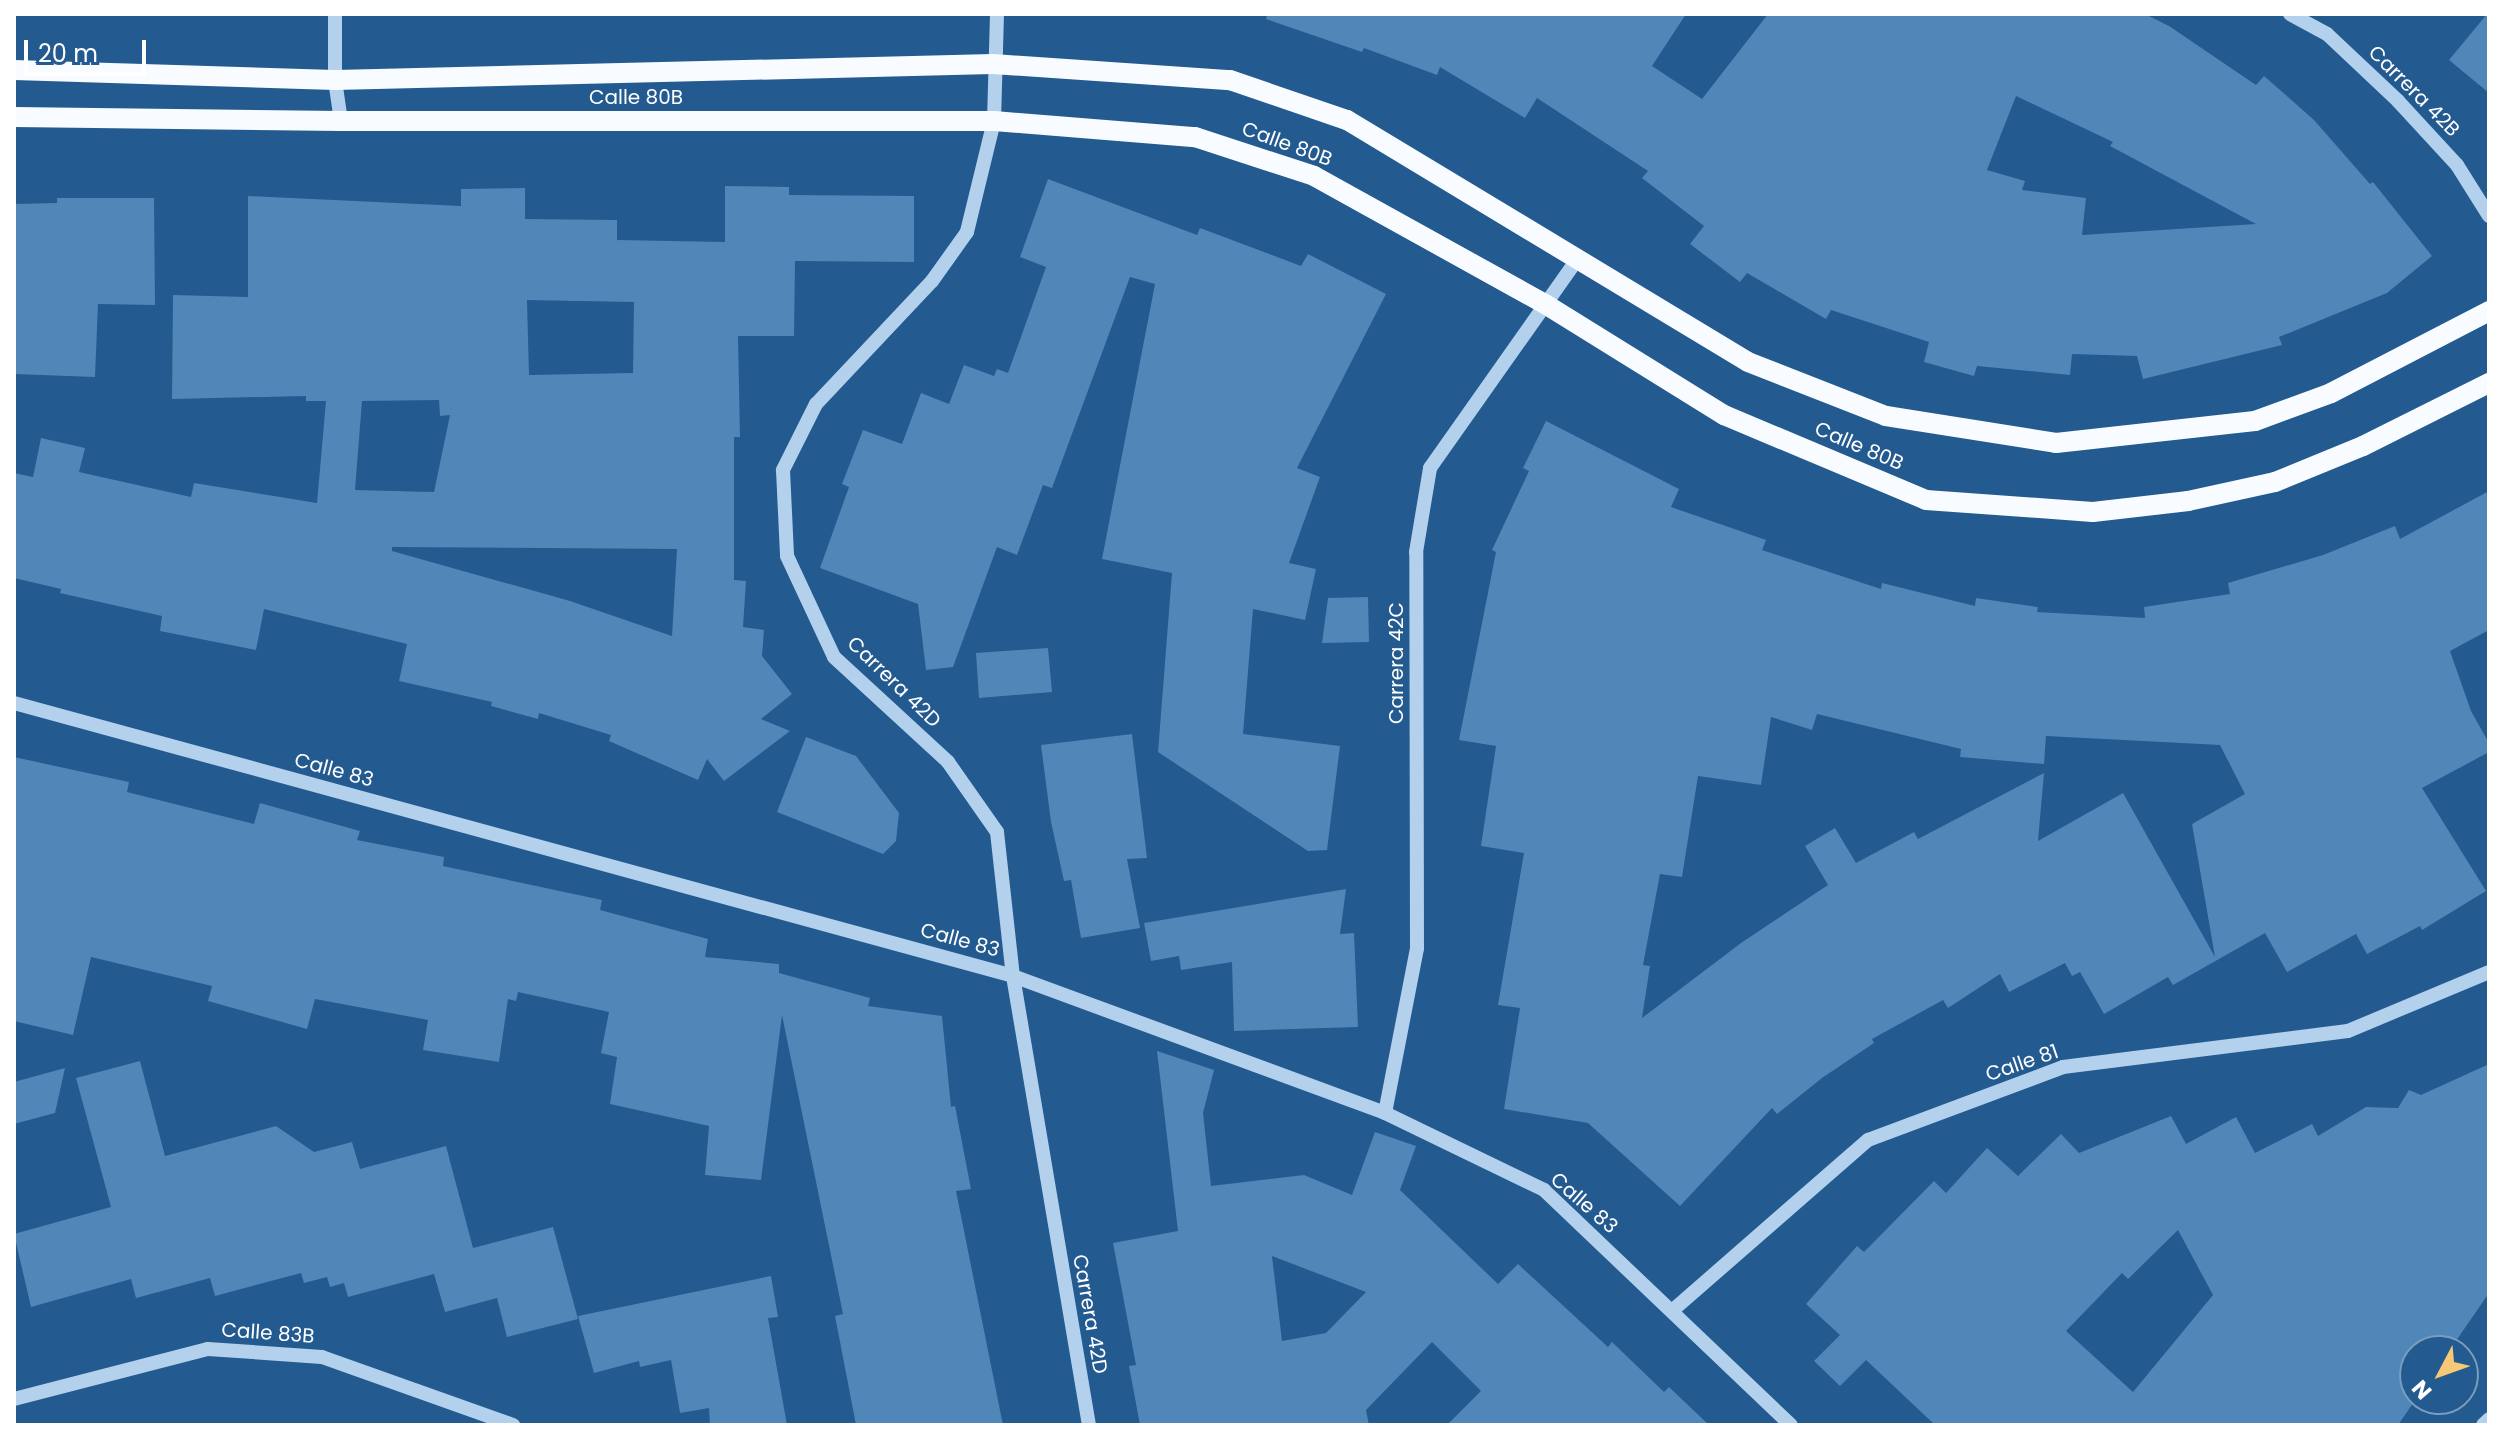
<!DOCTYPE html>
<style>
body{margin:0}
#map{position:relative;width:2503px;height:1439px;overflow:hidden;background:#235a8f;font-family:Poppins,sans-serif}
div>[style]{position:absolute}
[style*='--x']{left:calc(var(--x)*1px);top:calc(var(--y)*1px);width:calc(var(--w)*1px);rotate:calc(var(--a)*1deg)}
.building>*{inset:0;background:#5086b8}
.minor>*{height:14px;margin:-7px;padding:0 7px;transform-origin:7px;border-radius:7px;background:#b3d1ec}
.major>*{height:20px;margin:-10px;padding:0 10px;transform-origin:10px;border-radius:10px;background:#f8fbff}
span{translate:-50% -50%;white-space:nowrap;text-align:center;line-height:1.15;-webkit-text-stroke:6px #235a8f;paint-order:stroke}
.street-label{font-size:20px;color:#fff}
.frame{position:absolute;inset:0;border:16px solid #fff;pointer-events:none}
.north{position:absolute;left:2399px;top:1335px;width:80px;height:80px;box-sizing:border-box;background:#235a8f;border:2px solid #7b9cbc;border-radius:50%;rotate:229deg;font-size:22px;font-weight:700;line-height:32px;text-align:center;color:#fff}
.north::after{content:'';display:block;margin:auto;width:28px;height:36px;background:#f7c875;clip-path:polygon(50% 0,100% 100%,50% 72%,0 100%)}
.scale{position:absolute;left:24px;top:40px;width:122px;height:36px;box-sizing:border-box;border:4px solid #fff;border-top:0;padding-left:10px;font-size:24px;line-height:28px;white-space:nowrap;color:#fff;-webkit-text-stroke:6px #235a8f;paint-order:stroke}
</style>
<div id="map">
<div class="building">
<i style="clip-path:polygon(evenodd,1267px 14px,1686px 14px,1652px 66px,1702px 99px,1768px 14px,2145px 14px,2169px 26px,2256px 85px,2264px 76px,2314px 120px,2370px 184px,2373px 182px,2432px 256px,2387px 293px,2279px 337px,2282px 345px,2143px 379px,2137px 356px,2072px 354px,2070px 375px,1977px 366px,1974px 376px,1924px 362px,1929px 342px,1831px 310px,1826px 319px,1747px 273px,1740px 282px,1690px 244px,1704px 226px,1642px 178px,1648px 171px,1537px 98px,1525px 118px,1440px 67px,1437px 75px,1364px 48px,1362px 52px,1266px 19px,1267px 14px,2016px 96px,2113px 142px,2110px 146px,2256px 224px,2082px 235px,2086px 198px,2022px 190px,2025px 181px,1987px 170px,2016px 96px)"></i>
<i style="clip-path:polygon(2487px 14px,2489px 14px,2489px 93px,2449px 60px)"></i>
<i style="clip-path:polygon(1048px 179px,1197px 235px,1200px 228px,1301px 266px,1308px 254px,1386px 294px,1297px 468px,1320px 477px,1289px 563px,1316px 569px,1305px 620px,1253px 609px,1243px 734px,1340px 746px,1327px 850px,1308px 851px,1158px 752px,1172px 573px,1102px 559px,1155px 284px,1130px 277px,1052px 488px,1043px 485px,1017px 555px,997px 547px,953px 667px,926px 670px,918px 604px,820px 568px,849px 487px,842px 484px,863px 430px,902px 444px,921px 393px,949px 404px,964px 365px,994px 376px,997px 369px,1008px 373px,1046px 267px,1020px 257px)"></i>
<i style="clip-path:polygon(evenodd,725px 186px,789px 187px,789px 195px,914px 196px,914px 262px,795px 261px,794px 336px,738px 336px,740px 437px,734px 437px,734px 580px,746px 581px,743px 627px,764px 630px,762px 656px,792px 694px,761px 719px,790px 731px,724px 781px,707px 759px,698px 780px,609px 741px,611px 735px,539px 713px,538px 719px,491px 706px,492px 702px,399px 681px,407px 644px,264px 609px,256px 650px,160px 631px,162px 616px,60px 593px,61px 589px,14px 578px,14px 473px,33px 477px,41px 438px,85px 448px,79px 472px,191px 497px,194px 483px,317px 503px,326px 401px,306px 401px,306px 396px,172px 399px,173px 295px,248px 297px,248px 196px,461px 206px,461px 189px,525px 188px,525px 219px,617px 220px,617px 240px,725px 242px,725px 186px,527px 300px,634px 302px,633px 373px,529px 375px,527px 300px,725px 186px,439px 400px,440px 416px,450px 415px,434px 492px,355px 490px,362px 401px,439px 400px,725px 186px,392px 547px,677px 549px,672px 636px,570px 601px,392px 551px,392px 547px)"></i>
<i style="clip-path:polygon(57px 198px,154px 198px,155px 305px,98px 304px,95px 377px,14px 374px,14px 204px,57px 203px)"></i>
<i style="clip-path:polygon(evenodd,1546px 421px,1679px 489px,1671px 507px,1766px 540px,1762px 550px,1881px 589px,1882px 583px,1975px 606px,1976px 598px,2038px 607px,2037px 612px,2145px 618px,2144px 607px,2230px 594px,2228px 583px,2323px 555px,2395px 526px,2400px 539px,2489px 491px,2489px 630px,2450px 651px,2471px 711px,2489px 743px,2489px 752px,2422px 788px,2486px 891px,2422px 930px,2420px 926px,2367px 954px,2356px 934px,2287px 972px,2265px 933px,2173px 985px,2168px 977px,2104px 1014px,2080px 972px,2072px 976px,2065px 963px,2009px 992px,2000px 974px,1948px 1008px,1943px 1000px,1872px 1039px,1874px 1043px,1822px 1078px,1777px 1114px,1772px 1108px,1680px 1206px,1588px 1123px,1504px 1109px,1520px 1008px,1498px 1005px,1524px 853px,1481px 846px,1496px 746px,1459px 740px,1496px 552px,1492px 550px,1529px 471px,1523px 468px,1546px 421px,1817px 714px,1961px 749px,1960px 757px,2044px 764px,2046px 736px,2220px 745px,2245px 794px,2192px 824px,2215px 957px,2123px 793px,2038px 841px,2044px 773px,1918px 839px,1914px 832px,1856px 863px,1835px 828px,1805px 846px,1828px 885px,1741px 943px,1642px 1018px,1650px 966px,1643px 965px,1660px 874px,1682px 877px,1698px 776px,1761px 785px,1771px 717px,1812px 730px,1817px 714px)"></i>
<i style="clip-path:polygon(1368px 597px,1369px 642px,1322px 643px,1328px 598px)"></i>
<i style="clip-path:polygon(1048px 648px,1052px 692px,979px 698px,976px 653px)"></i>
<i style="clip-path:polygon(1132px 734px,1147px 858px,1127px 859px,1140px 928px,1081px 938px,1071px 880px,1064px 881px,1051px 822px,1041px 745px)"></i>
<i style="clip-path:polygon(806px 737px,856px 756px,899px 813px,896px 841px,883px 854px,777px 812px)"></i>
<i style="clip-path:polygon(14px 757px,129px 782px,127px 792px,254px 824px,260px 803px,360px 831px,357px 840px,444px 857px,443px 866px,602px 900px,600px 910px,708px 939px,705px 957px,779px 964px,779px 973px,870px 998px,868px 1006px,942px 1016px,951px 1107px,955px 1106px,971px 1189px,956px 1191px,1003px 1425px,856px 1425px,835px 1316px,843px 1314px,782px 1015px,761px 1180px,705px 1175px,709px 1126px,610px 1104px,617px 1057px,601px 1053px,609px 1012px,518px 992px,516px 1001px,508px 999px,499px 1062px,423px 1050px,428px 1020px,315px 999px,307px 1029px,208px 1001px,212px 986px,91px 957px,73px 1035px,14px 1021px)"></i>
<i style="clip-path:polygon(1346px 889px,1340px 934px,1354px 933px,1358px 1027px,1234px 1031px,1232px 962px,1181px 970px,1179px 956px,1151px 961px,1144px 923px)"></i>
<i style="clip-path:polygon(evenodd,1157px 1051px,1214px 1070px,1203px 1113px,1211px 1186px,1304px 1175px,1352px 1195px,1375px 1132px,1416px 1146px,1400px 1190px,1498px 1284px,1518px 1264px,1608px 1347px,1612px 1342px,1664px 1392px,1669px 1387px,1709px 1425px,1447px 1425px,1481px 1391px,1432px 1342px,1366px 1410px,1369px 1425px,1140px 1425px,1129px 1366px,1136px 1365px,1113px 1243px,1178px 1231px,1157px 1051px,1272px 1256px,1366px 1292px,1326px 1333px,1282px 1341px,1272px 1256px)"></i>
<i style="clip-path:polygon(140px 1061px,165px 1156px,276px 1126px,314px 1152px,352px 1142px,360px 1169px,446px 1146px,473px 1248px,553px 1227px,578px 1319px,507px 1337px,497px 1298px,445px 1312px,434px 1274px,348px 1297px,344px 1283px,330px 1287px,327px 1277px,304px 1283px,301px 1273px,215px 1296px,210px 1278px,136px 1298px,131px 1279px,31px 1307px,14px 1234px,111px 1207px,76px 1078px)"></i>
<i style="clip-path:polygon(evenodd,2489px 1064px,2489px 1293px,2449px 1351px,2415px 1351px,2416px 1399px,2398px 1425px,1935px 1425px,1866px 1360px,1840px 1386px,1814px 1361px,1840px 1335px,1806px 1304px,1857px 1246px,1864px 1252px,1934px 1181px,1946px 1193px,1987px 1148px,2018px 1176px,2061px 1134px,2079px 1153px,2171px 1116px,2186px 1144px,2236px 1117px,2255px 1153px,2312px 1124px,2318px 1136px,2366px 1107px,2398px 1108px,2409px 1090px,2421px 1095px,2489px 1064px,2178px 1230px,2213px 1295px,2133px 1392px,2066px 1331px,2122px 1273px,2128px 1279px,2178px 1230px)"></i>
<i style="clip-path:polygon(65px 1068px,55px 1113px,14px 1124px,14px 1082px)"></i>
<i style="clip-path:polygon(771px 1276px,778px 1317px,768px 1318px,787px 1425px,710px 1425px,709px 1408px,680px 1413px,671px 1360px,640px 1367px,639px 1361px,594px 1373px,578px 1316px)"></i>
</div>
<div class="minor">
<i style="--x:335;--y:14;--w:66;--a:90"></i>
<i style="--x:335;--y:80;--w:41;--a:81.7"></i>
<i style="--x:997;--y:14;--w:107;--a:91.6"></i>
<i style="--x:994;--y:121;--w:114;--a:103.7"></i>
<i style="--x:967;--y:232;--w:60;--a:125.5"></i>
<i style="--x:932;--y:281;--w:169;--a:133.3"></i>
<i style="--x:816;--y:404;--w:74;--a:116.6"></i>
<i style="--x:783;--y:470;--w:86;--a:87.3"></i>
<i style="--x:787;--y:556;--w:111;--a:65"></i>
<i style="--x:834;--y:657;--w:155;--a:42.6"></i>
<i style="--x:948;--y:762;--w:85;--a:55"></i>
<i style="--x:997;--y:832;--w:145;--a:83.7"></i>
<i style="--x:1013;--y:976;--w:455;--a:80.4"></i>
<i style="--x:2290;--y:14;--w:42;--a:28.4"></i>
<i style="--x:2327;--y:34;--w:98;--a:43.3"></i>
<i style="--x:2398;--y:101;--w:87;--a:47.3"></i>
<i style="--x:2457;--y:165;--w:60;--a:57.9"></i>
<i style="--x:14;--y:703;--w:1036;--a:15.28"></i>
<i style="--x:1013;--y:976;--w:396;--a:20.2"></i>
<i style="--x:1385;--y:1113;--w:177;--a:25.8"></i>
<i style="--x:1544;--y:1190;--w:341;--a:43.6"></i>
<i style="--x:1385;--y:1113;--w:168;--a:-79"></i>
<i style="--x:1417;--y:948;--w:396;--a:-90.1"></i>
<i style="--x:1416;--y:552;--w:85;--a:-80.5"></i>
<i style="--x:1430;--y:468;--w:258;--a:-54.8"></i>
<i style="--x:1673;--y:1310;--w:259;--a:-41.1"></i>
<i style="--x:1868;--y:1140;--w:208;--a:-20.5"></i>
<i style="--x:2063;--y:1067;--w:287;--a:-7.2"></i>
<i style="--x:2348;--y:1031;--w:153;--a:-22.7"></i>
<i style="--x:14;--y:1399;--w:200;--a:-14.5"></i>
<i style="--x:208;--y:1349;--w:114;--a:4"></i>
<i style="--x:322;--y:1357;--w:203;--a:19.6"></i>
<i style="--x:2483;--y:1425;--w:8;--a:-45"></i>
</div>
<div class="major">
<i style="--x:14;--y:70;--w:321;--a:1.8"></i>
<i style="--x:335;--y:80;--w:658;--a:-1.39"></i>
<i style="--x:993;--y:64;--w:238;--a:3.9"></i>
<i style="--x:1230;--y:80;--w:124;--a:18.9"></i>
<i style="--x:1347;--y:120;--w:468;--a:31.1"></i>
<i style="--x:1748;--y:362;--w:148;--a:21.4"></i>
<i style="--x:1886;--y:416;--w:172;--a:9"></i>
<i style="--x:2056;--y:443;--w:200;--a:-6.3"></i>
<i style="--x:2255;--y:421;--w:81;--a:-20.2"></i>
<i style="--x:2331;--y:393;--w:178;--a:-27.4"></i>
<i style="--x:14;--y:117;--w:327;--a:0.7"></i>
<i style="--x:341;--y:121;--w:653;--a:0"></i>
<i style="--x:994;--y:121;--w:202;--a:4.6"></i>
<i style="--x:1195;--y:137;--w:125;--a:18.1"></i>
<i style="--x:1314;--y:176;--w:264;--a:29"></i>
<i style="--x:1545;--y:304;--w:211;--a:31.8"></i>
<i style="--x:1724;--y:415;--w:219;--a:22.8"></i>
<i style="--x:1926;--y:500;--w:167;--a:4.1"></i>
<i style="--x:2093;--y:512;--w:96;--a:-6.6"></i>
<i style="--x:2188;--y:501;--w:89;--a:-12.3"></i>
<i style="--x:2275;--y:482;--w:95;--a:-22.2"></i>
<i style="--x:2363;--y:446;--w:141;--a:-26.6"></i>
</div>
<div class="street-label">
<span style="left:2414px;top:91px;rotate:45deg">Carrera 42B</span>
<span style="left:636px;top:97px">Calle 80B</span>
<span style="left:1287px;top:144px;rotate:20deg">Calle 80B</span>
<span style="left:1859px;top:446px;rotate:23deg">Calle 80B</span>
<span style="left:1396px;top:663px;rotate:-90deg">Carrera 42C</span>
<span style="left:894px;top:682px;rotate:44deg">Carrera 42D</span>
<span style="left:334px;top:770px;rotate:15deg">Calle 83</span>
<span style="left:960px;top:940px;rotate:15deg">Calle 83</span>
<span style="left:2022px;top:1063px;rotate:-19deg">Calle 81</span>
<span style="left:1584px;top:1203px;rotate:41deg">Calle 83</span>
<span style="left:1090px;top:1314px;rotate:80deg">Carrera 42D</span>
<span style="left:268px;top:1333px;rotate:4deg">Calle 83B</span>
</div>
<div class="frame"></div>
<div class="north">N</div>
<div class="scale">20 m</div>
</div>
